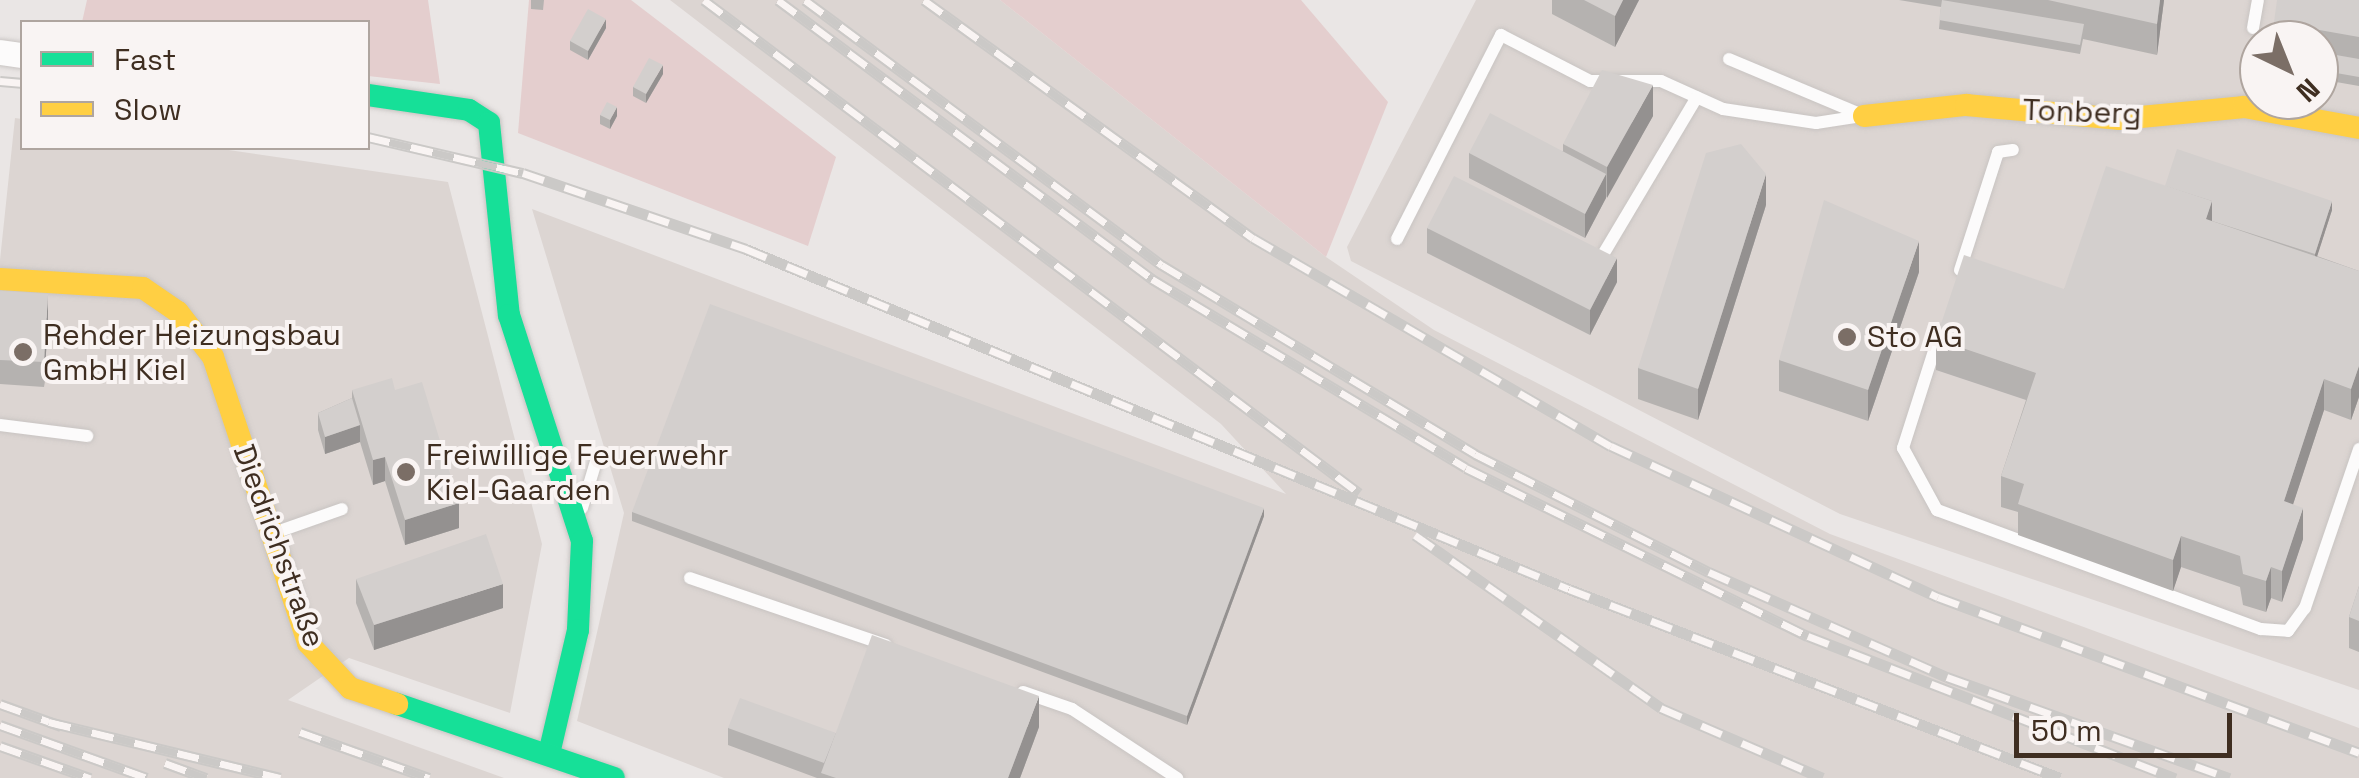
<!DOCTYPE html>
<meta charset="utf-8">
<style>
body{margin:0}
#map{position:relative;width:2359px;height:778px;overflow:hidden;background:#eae6e5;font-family:"Space Grotesk",sans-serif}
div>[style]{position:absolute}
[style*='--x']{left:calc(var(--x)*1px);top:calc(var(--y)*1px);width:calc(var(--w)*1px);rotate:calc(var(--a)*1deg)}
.built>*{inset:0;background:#dcd5d2}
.green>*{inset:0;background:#e4cece}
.roads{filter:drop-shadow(0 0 2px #c8c4c2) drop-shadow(0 0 2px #c8c4c2)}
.lane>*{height:12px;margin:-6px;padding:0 6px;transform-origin:6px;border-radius:6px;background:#fcfbfb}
.street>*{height:25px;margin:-12.5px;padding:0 12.5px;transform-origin:12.5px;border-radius:12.5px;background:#fcfbfb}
.fast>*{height:22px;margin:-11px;padding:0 11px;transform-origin:11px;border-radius:11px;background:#16e098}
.slow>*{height:22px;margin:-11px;padding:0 11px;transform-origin:11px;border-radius:11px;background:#ffcf43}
.rail>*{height:11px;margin-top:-5.5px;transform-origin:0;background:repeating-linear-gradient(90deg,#f9f4f3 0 22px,#cbc9c7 0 44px);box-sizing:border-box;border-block:2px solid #cbc9c7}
.wall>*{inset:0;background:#b5b2b0}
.shaded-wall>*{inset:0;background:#949190}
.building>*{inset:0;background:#d3cfcd}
.dots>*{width:28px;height:28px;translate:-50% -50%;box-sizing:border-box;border:5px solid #f9f4f3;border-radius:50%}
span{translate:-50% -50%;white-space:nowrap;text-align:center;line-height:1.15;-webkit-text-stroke:8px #f9f4f3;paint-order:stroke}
.street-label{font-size:30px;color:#3f2e21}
.poi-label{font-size:30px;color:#3f2e21}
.left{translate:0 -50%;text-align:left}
.legend{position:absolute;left:20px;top:20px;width:350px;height:130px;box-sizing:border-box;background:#f9f4f3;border:2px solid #afa59f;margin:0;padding:12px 18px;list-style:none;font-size:30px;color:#3f2e21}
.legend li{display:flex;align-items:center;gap:20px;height:50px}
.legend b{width:50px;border:2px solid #afa59f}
.north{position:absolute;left:2239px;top:20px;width:100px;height:100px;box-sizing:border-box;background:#f9f4f3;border:2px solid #afa59f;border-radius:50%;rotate:137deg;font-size:28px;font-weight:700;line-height:40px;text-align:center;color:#3f2e21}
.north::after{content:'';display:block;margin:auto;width:35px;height:45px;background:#7b6e66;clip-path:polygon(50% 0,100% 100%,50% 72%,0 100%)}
.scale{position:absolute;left:2014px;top:713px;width:218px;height:45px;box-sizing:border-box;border:5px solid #3f2e21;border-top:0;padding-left:12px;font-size:30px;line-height:35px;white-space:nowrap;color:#3f2e21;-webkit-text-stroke:8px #f9f4f3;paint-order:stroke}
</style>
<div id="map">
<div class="built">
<i style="clip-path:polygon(670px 0,1000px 0,1326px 257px,1434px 330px,1830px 534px,2359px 728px,2359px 778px,724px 778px,577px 721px,624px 513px,532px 209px,1286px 494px,1221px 424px)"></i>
<i style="clip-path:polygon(evenodd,1476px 0,2359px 0,2359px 690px,1840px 514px,1351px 261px,1347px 247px,1476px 0,2259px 40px,2319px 40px,2319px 100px,2259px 100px,2259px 40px)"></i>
<i style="clip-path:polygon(15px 118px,22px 119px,22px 148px,215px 148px,448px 182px,542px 544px,510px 713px,349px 658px,288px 700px,504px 778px,0 778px,0 260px)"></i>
</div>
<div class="green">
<i style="clip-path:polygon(87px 0,428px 0,440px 84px,368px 76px,368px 22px,82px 22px)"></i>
<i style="clip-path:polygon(529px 0,631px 0,836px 157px,808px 246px,518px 133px)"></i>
<i style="clip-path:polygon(1000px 0,1301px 0,1388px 102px,1326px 257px)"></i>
</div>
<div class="roads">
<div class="lane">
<i style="--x:2253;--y:28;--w:28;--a:-80"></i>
<i style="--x:1729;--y:59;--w:144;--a:22.8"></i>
<i style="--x:1397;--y:239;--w:229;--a:-63"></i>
<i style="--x:1501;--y:35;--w:100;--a:27.3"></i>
<i style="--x:1590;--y:81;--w:71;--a:0"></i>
<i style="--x:1661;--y:81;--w:68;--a:24.3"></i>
<i style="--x:1723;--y:109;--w:94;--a:8.6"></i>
<i style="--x:1816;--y:123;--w:46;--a:-8.8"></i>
<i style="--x:1601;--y:258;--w:187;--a:-59.2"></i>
<i style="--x:1960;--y:270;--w:124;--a:-72.1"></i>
<i style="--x:1998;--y:152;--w:15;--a:-8"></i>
<i style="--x:1940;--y:332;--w:122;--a:107.7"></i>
<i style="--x:1903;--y:448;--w:71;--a:61.3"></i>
<i style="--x:1937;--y:510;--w:345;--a:20.2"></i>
<i style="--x:2261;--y:629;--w:27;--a:4"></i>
<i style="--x:2288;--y:631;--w:29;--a:-54"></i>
<i style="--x:2305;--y:608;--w:168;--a:-71.2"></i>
<i style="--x:0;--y:425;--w:88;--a:7.2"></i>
<i style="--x:582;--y:508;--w:52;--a:-73.3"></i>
<i style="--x:274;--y:533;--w:72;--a:-19.4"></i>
<i style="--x:690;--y:578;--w:207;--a:18.9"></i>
<i style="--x:1023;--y:692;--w:52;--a:19.1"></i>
<i style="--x:1072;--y:709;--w:126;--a:33.3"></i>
</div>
<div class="street">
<i style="--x:0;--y:52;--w:22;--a:8"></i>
</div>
<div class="fast">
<i style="--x:368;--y:95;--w:102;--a:8.4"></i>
<i style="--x:469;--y:110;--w:24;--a:33"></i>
<i style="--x:489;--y:123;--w:193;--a:84.1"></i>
<i style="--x:509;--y:315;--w:237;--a:72.1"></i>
<i style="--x:582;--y:541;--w:89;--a:92.6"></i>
<i style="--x:578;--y:630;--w:127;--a:103.2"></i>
<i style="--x:397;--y:704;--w:229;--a:18.8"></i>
</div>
<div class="slow">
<i style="--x:1864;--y:116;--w:103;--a:-6.2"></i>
<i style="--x:1966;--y:105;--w:155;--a:5.2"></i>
<i style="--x:2120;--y:119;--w:125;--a:-5.5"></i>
<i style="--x:2244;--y:107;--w:117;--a:10.3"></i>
<i style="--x:0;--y:279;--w:143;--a:3.6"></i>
<i style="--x:143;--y:288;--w:42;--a:34.4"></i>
<i style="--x:178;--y:312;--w:57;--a:52.1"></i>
<i style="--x:213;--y:357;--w:301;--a:71.6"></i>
<i style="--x:308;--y:643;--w:62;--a:47"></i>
<i style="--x:350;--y:688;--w:50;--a:18.8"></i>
</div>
</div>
<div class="rail">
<i style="--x:704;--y:0;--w:820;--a:36.97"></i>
<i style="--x:778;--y:0;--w:467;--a:36.7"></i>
<i style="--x:1152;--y:279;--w:366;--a:31"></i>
<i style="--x:1466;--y:468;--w:381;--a:26.2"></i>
<i style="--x:1808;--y:636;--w:394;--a:21.2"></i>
<i style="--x:805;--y:0;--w:445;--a:36.6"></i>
<i style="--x:1162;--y:265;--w:366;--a:31.1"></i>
<i style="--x:1475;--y:454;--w:262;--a:26.8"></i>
<i style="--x:1709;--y:572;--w:260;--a:23.8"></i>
<i style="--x:1947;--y:677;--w:300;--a:19.7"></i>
<i style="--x:924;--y:0;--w:406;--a:35.9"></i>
<i style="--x:1253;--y:238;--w:414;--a:30.2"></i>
<i style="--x:1611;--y:446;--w:360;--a:24.8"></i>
<i style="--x:1938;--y:597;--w:449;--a:20.3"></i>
<i style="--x:0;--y:81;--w:22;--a:5"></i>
<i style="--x:368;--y:137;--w:159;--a:13.1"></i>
<i style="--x:523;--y:173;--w:236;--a:18.8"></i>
<i style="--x:746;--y:249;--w:890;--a:22.45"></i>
<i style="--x:1569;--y:589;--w:526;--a:21.05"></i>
<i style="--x:1415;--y:535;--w:301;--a:35.1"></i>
<i style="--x:1661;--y:708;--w:176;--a:23.4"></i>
<i style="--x:0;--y:704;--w:65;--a:19.8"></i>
<i style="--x:49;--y:722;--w:238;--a:13.6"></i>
<i style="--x:0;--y:725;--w:156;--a:19.8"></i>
<i style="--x:300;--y:732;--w:137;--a:19.6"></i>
<i style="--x:0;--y:746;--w:96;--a:19.6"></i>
<i style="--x:165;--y:763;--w:44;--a:20.1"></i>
</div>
<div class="wall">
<i style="clip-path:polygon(531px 0,544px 0,543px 10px,531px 9px)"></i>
<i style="clip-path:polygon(1552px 0,1639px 0,1615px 47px,1552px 14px)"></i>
<i style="clip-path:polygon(1899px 0,2164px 0,2157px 55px,2083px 39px,2080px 54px,1939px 29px,1941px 7px)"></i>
<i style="clip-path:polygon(2359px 0,2359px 86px,2319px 79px,2319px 40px,2274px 40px,2274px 22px)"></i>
<i style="clip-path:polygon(606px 28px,588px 60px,570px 50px,570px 41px)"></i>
<i style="clip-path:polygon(663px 74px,646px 103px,633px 96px,633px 87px)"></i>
<i style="clip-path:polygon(600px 115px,617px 116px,610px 129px,600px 124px)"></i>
<i style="clip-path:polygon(1653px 116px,1606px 198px,1585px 238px,1469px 178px,1469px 153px,1563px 151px,1563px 144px)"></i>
<i style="clip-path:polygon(2165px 186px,2332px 210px,2317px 256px,2359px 271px,2359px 397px,2351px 420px,2324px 410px,2293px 504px,2303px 539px,2282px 602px,2271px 598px,2266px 612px,2243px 605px,2240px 587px,2181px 567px,2173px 591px,2018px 535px,2018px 512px,2001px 507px,2001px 476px,2026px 400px,1936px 370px,1936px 339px,2064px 289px)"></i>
<i style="clip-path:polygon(1766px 205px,1698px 420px,1638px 399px,1638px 368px)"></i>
<i style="clip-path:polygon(1427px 228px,1617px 282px,1590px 335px,1427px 253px)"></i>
<i style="clip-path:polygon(1919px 272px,1868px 421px,1779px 391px,1779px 360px)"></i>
<i style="clip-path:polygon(0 291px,48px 319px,44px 387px,0 384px)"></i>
<i style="clip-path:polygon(352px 390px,395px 390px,459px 528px,405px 545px,385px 481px,373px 485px,360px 442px,325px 454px,318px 430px,318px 413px,352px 398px)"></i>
<i style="clip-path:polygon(632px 512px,1264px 516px,1187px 725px,632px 521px)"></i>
<i style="clip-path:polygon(356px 579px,503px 608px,374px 650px,356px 603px)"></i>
<i style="clip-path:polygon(2359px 586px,2359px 652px,2349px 648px,2349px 617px)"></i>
<i style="clip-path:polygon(1039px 727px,1020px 778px,817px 778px,728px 745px,728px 728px,836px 733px)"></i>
</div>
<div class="shaded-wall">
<i style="clip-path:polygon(1623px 0,1639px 0,1615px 47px,1615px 16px)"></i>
<i style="clip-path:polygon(2160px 0,2164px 0,2157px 55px,2157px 24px)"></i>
<i style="clip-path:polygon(606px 19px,606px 28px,588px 60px,588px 51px)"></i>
<i style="clip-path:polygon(663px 65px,663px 74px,646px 103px,646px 94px)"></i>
<i style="clip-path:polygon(1653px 85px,1653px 116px,1607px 198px,1607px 167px)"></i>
<i style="clip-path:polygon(617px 107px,617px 116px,610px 129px,610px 120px)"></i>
<i style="clip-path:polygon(1606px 174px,1606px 198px,1585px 238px,1585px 214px)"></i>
<i style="clip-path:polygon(1766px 174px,1766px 205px,1698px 420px,1698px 389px)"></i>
<i style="clip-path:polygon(2212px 201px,2212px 232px,2206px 219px)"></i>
<i style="clip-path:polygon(2332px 201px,2332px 210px,2315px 263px,2315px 254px)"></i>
<i style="clip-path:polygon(1919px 241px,1919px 272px,1868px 421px,1868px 390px)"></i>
<i style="clip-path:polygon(1617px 258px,1617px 282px,1590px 335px,1590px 310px)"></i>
<i style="clip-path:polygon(48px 294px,48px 319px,44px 387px,44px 362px)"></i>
<i style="clip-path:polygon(2359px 366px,2359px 397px,2351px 420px,2351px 389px)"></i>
<i style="clip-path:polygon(2324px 379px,2324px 410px,2284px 532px,2284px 501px)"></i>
<i style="clip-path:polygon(360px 425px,360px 442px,325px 454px,325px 437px)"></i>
<i style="clip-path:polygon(385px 457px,385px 481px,373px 485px,373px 460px)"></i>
<i style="clip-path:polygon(459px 503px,459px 528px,405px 545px,405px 520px)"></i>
<i style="clip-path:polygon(1264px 508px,1264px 516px,1187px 725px,1187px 716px)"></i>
<i style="clip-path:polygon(2303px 508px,2303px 539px,2282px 602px,2282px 571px)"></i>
<i style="clip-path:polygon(2181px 536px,2181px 567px,2173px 591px,2173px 560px)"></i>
<i style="clip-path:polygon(2271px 567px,2271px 598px,2266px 612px,2266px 581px)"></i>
<i style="clip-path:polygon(503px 584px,503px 608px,374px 650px,374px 625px)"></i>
<i style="clip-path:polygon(1039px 696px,1039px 727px,1020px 778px,1008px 778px)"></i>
</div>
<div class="building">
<i style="clip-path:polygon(1584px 0,1623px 0,1615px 16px)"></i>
<i style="clip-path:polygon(1942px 0,2084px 24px,2080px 45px,1939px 20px)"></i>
<i style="clip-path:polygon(2048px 0,2160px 0,2157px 24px)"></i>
<i style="clip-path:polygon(2277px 0,2359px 0,2359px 37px,2274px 22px)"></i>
<i style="clip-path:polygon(588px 9px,606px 19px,588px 51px,570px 41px)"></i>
<i style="clip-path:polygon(2319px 52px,2359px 59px,2359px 77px,2319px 70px)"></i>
<i style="clip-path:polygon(649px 58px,663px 65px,646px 94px,633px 87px)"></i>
<i style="clip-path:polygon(1602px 70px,1653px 85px,1607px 167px,1563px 144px)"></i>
<i style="clip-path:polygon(607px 102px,617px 107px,610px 120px,600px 115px)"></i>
<i style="clip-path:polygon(1490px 113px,1606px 174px,1585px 214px,1469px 153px)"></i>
<i style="clip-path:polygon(1741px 144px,1766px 174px,1698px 389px,1638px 368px,1706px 153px)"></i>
<i style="clip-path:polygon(2177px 149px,2332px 201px,2315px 254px,2212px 221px,2212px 201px,2165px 186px)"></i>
<i style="clip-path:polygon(2106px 166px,2212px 201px,2206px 219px,2359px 271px,2359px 366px,2351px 389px,2324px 379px,2284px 501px,2303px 508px,2282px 571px,2271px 567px,2266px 581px,2243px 574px,2240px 556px,2181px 536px,2173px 560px,2018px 504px,2024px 484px,2001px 476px,2036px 373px,1936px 339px,1964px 255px,2064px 289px)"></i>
<i style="clip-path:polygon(1454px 176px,1617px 258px,1590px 310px,1427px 228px)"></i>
<i style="clip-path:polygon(1824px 200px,1919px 241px,1868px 390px,1779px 360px)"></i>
<i style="clip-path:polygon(0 291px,48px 294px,44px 362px,0 360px)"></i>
<i style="clip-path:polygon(710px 304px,1264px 508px,1187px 716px,632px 512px)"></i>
<i style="clip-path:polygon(392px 378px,395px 390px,422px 382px,459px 503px,405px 520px,385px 457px,373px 460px,352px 390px)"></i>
<i style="clip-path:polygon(352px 398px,360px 425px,325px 437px,318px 413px)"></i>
<i style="clip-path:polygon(486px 534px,503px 584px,374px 625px,356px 579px)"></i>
<i style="clip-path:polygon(2359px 586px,2359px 621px,2349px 617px)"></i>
<i style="clip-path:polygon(872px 635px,1039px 696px,1008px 778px,836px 778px,821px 773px)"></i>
<i style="clip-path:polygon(740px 698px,836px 733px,824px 763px,728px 728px)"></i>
</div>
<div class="dots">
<i style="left:1847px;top:337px;background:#7b6e66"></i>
<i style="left:23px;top:352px;background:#7b6e66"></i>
<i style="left:406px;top:472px;background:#7b6e66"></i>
</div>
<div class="street-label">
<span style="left:2082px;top:112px;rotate:2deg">Tonberg</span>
<span style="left:279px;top:546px;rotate:70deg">Diedrichstraße</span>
</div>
<div class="poi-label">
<span class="left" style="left:43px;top:352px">Rehder Heizungsbau<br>GmbH Kiel</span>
<span class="left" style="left:1867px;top:337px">Sto AG</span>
<span class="left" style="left:426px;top:472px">Freiwillige Feuerwehr<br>Kiel-Gaarden</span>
</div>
<ul class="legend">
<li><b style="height:12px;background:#16e098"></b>Fast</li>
<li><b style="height:12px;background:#ffcf43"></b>Slow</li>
</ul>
<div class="north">N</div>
<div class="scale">50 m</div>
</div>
